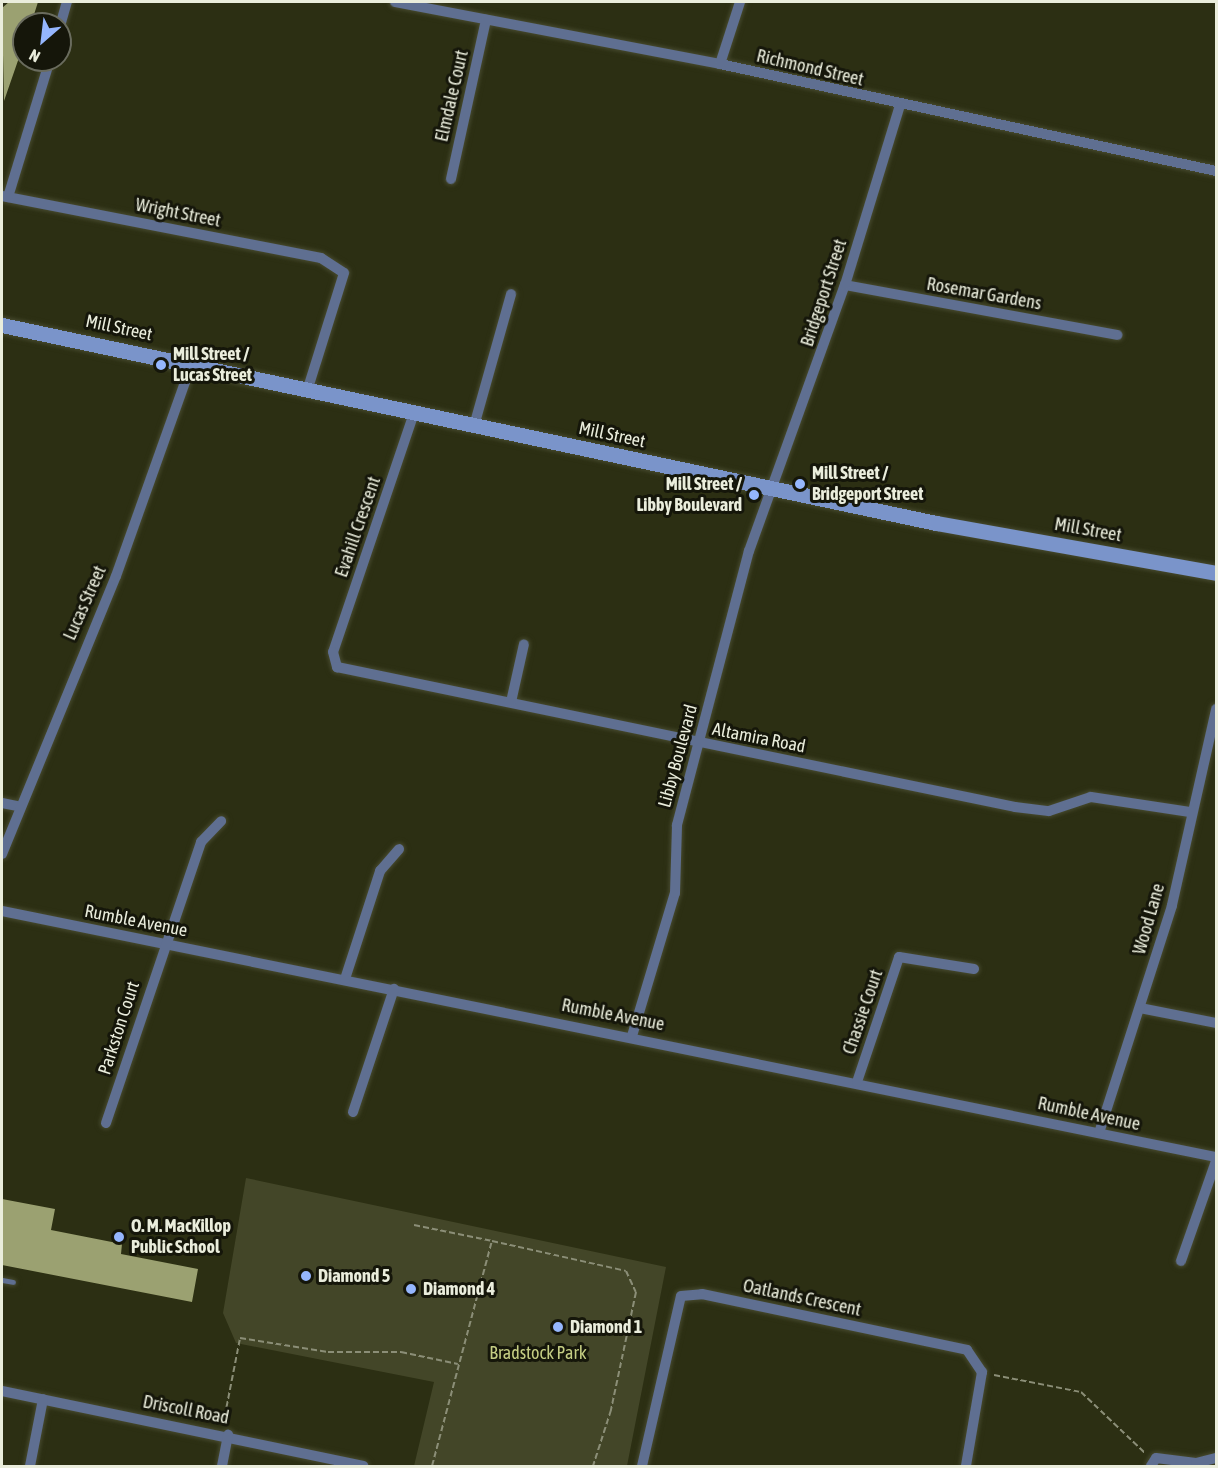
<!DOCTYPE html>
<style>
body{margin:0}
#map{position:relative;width:1218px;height:1468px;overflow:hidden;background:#2c2f13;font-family:"Asap Condensed",sans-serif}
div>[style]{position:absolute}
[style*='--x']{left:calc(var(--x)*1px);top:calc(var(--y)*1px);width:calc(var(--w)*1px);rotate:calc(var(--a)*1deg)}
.green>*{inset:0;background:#434628}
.building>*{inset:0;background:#9ba171}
.path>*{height:2px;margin-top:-1px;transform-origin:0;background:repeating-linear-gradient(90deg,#8b8e77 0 6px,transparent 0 9px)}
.roads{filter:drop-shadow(0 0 2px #474a2f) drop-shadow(0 0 2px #474a2f)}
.lane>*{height:5px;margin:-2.5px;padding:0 2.5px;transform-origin:2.5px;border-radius:2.5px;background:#5f6f91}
.street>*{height:10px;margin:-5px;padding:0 5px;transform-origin:5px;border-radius:5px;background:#5f6f91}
.secondary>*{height:15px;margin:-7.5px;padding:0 7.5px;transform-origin:7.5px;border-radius:7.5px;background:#7a94ca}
.dots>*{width:16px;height:16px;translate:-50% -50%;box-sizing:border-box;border:3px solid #15160a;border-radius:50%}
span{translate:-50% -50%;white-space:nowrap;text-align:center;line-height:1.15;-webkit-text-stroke:6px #15160a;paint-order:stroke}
.street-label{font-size:18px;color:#eaeddc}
.poi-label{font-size:18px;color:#eaeddc;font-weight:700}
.left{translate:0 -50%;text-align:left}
.right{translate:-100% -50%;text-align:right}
.park-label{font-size:18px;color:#c4cd83}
.frame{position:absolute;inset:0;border:3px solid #eaeddc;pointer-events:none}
.north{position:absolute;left:12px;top:12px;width:60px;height:60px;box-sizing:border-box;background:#15160a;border:2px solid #6a6c5e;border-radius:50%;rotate:208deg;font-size:16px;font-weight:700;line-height:24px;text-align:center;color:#eaeddc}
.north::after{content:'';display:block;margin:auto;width:21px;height:27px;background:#95b6fd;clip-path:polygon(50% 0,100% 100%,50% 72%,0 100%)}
</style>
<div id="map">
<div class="green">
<i style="clip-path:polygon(246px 1178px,666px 1267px,627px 1466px,414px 1466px,434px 1382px,236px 1343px,223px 1313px)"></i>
</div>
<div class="building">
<i style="clip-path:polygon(9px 2px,38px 2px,31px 24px,24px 24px,22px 49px,4px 101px,2px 8px)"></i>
<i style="clip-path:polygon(2px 1199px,55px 1209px,51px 1230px,122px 1244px,121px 1254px,198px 1269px,192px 1302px,2px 1265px)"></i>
</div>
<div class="path">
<i style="--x:414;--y:1225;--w:80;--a:11.6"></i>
<i style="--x:994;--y:1375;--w:89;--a:11.1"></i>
<i style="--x:1081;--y:1392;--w:88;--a:43.6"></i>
<i style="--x:223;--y:1425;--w:89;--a:-78.9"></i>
<i style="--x:240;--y:1338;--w:89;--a:9"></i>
<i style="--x:328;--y:1352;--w:73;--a:0"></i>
<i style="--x:401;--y:1352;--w:58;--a:11.9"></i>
<i style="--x:432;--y:1466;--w:233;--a:-75.1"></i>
<i style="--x:492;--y:1241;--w:137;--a:12.6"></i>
<i style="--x:626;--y:1271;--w:23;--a:65"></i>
<i style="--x:636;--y:1292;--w:121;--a:102"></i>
<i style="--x:611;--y:1410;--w:59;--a:107.8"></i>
</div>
<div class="roads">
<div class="lane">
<i style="--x:2;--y:1280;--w:11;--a:10"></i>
</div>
<div class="street">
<i style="--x:395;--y:2;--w:331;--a:10.8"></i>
<i style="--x:720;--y:64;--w:507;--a:12.17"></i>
<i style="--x:60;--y:26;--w:25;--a:-74"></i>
<i style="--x:720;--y:64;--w:65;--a:-72.1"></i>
<i style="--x:451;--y:179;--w:163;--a:-77.6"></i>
<i style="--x:2;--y:196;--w:325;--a:11"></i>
<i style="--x:321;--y:258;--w:27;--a:33"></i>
<i style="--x:344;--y:273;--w:121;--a:107.4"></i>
<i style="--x:8;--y:197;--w:143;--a:-73"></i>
<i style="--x:845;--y:285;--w:277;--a:10.4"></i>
<i style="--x:414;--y:413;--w:252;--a:108.7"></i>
<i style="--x:333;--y:652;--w:16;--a:75"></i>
<i style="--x:337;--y:667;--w:692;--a:11.67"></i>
<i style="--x:1015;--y:807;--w:34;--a:7"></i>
<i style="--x:1049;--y:811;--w:44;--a:-18.4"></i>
<i style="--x:1091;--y:797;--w:100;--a:8.6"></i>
<i style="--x:474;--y:426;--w:137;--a:-74.3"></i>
<i style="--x:511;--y:702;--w:59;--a:-77.4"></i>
<i style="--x:2;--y:803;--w:16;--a:11"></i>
<i style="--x:2;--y:854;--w:300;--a:-67.7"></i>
<i style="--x:116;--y:576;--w:226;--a:-70.4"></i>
<i style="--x:2;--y:911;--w:1239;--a:11.46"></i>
<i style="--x:345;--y:979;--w:114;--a:-72"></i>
<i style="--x:380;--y:871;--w:29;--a:-49"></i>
<i style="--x:1140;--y:1008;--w:77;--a:11.2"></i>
<i style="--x:632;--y:1036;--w:149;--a:-73.3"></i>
<i style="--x:675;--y:893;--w:68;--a:-88.3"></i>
<i style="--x:677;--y:825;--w:283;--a:-75.3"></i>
<i style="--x:749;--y:551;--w:283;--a:-70.2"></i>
<i style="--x:845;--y:285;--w:188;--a:-73"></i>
<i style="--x:857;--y:1082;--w:132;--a:-71.4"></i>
<i style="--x:899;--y:957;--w:76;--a:9.1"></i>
<i style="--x:353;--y:1112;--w:130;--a:-71.6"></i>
<i style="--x:106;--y:1123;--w:297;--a:-71.3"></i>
<i style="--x:201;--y:842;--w:29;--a:-46"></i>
<i style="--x:1099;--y:1133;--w:239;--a:-72.2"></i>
<i style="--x:1172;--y:905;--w:201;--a:-77.3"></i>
<i style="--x:1181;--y:1261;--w:106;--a:-70.7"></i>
<i style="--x:2;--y:1391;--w:369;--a:11.7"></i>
<i style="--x:30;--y:1466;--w:68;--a:-79"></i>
<i style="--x:222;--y:1466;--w:32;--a:-79"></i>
<i style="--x:642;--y:1466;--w:174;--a:-77.1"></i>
<i style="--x:681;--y:1296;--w:21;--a:-5"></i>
<i style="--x:702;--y:1294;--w:271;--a:11.9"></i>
<i style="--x:967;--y:1350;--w:27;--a:56"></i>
<i style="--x:982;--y:1372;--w:95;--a:99.7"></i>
<i style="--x:1151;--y:1466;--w:9;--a:-58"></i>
<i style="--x:1156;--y:1458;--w:40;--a:7.1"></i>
<i style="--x:1196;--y:1463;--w:21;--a:-14"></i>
</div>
<div class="secondary">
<i style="--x:2;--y:325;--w:955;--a:11.97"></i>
<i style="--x:936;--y:523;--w:284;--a:10.1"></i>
</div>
</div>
<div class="dots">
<i style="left:161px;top:365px;background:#95b6fd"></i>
<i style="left:800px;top:484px;background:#95b6fd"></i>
<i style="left:754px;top:495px;background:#95b6fd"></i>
<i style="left:119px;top:1237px;background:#95b6fd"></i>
<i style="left:306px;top:1276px;background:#95b6fd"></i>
<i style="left:411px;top:1289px;background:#95b6fd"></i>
<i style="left:558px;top:1327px;background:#95b6fd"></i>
</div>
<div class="street-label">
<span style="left:810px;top:68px;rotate:13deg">Richmond Street</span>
<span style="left:452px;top:96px;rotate:-77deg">Elmdale Court</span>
<span style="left:178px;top:213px;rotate:11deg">Wright Street</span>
<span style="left:824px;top:293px;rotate:-72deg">Bridgeport Street</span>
<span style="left:984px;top:294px;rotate:10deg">Rosemar Gardens</span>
<span style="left:119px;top:328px;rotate:12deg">Mill Street</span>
<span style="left:612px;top:435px;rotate:12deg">Mill Street</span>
<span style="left:358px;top:527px;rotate:-71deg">Evahill Crescent</span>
<span style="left:1088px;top:530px;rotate:10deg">Mill Street</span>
<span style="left:85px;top:603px;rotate:-66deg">Lucas Street</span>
<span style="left:759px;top:738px;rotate:11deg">Altamira Road</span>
<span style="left:678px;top:756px;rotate:-75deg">Libby Boulevard</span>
<span style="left:1149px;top:919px;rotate:-74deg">Wood Lane</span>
<span style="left:136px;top:921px;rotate:11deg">Rumble Avenue</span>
<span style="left:863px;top:1012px;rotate:-71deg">Chassie Court</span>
<span style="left:613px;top:1015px;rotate:11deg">Rumble Avenue</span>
<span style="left:119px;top:1028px;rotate:-72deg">Parkston Court</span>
<span style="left:1089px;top:1114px;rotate:12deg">Rumble Avenue</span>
<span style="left:802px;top:1298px;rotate:12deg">Oatlands Crescent</span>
<span style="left:186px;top:1410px;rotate:11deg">Driscoll Road</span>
</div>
<div class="poi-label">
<span class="left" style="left:173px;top:365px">Mill Street /<br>Lucas Street</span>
<span class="left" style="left:812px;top:484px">Mill Street /<br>Bridgeport Street</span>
<span class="right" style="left:742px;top:495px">Mill Street /<br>Libby Boulevard</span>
<span class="left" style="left:131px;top:1237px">O. M. MacKillop<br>Public School</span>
<span class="left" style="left:318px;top:1276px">Diamond 5</span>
<span class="left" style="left:423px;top:1289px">Diamond 4</span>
<span class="left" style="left:570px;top:1327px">Diamond 1</span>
</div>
<div class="park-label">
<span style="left:538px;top:1353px">Bradstock Park</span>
</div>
<div class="frame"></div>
<div class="north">N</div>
</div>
